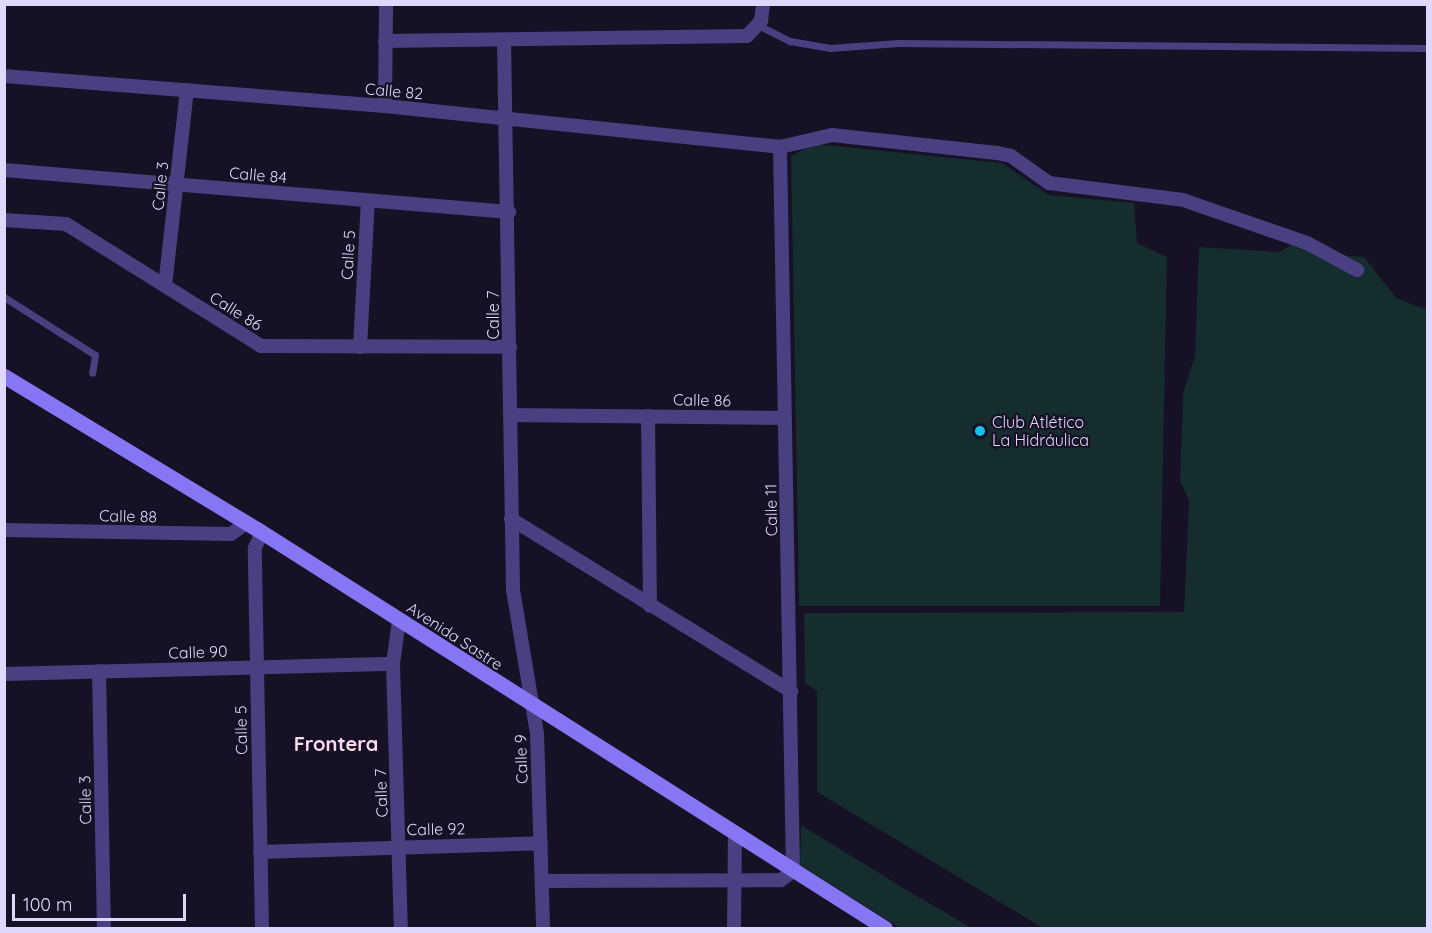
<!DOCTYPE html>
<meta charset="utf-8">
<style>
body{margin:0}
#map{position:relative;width:1432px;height:933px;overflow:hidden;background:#161125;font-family:Quicksand,sans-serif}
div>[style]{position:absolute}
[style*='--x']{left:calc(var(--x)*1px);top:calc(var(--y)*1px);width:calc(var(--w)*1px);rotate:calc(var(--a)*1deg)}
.green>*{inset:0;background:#152d2e}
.lane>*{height:7px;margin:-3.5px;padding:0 3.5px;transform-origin:3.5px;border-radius:3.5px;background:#484080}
.street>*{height:14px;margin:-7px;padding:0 7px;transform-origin:7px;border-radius:7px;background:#484080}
.secondary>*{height:15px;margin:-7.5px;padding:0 7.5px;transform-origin:7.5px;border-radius:7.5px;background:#8577f4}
.dots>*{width:16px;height:16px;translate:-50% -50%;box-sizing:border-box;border:3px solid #161125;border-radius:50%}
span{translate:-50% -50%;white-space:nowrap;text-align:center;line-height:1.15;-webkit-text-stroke:4.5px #161125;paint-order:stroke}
.street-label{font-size:16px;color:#dfd8fc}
.poi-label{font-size:16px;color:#dfd8fc}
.left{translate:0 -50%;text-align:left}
.quarter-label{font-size:20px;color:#fcdaed;font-weight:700}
.frame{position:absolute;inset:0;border:6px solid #dfd8fc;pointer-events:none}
.scale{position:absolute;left:12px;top:894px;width:174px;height:27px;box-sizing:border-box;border:3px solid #dfd8fc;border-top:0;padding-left:8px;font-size:18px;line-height:21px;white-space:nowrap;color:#dfd8fc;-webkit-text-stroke:4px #161125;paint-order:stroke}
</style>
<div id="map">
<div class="green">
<i style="clip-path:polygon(815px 144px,1002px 163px,1049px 195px,1134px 203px,1137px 243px,1167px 257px,1160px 606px,799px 606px,791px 156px)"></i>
<i style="clip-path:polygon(1294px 243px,1316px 254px,1364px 257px,1396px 298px,1427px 310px,1427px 928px,1043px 928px,817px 792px,817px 691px,805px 683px,804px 613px,1184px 612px,1189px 500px,1180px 481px,1183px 393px,1195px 356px,1199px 247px,1280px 252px)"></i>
<i style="clip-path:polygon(801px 825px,908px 891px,972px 928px,900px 928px,800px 865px)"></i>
</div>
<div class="lane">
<i style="--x:758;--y:25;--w:36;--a:27"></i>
<i style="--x:790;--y:41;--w:41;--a:9.9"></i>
<i style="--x:830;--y:48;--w:68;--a:-4.2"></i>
<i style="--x:898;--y:43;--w:530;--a:0.54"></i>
<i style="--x:4;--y:297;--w:108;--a:32.5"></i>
<i style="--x:95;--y:355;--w:18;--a:99"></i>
</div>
<div class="street">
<i style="--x:385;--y:41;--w:362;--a:-0.8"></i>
<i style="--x:747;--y:36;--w:21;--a:-47"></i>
<i style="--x:761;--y:21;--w:17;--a:-83"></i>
<i style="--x:504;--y:41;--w:549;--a:89.06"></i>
<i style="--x:513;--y:590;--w:146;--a:80.5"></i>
<i style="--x:537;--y:734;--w:194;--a:88.2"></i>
<i style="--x:4;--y:76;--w:382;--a:4.5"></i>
<i style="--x:385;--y:106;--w:397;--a:5.9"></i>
<i style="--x:780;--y:147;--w:53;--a:-13"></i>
<i style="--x:832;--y:135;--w:166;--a:6.2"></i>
<i style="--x:997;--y:153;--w:14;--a:12"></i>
<i style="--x:1011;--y:156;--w:47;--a:35.4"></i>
<i style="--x:1049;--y:183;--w:135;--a:7.2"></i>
<i style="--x:1183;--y:200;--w:131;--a:19.1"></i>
<i style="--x:1307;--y:243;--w:57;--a:28.4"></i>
<i style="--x:385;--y:106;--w:102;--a:-89.4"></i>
<i style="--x:4;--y:170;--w:507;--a:4.75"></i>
<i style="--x:4;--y:220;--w:62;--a:3.7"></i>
<i style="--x:66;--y:224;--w:230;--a:32"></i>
<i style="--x:261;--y:346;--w:249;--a:0.2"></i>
<i style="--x:165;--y:286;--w:197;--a:-83.6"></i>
<i style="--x:360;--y:347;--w:146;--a:-86.9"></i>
<i style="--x:510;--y:415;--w:275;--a:0.6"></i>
<i style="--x:648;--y:416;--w:190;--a:89.4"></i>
<i style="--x:511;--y:519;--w:329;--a:31.6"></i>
<i style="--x:4;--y:530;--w:227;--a:1"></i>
<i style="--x:231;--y:534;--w:19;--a:-36"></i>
<i style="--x:399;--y:620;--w:44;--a:97.8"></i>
<i style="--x:393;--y:664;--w:264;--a:88.3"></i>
<i style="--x:99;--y:671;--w:257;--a:88.9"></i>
<i style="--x:4;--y:674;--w:389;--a:-1.5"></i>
<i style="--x:260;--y:852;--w:281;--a:-1.8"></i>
<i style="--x:542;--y:881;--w:239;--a:-0.2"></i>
<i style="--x:781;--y:880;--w:15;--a:-37"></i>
<i style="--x:793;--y:871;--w:724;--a:-91.03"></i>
<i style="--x:262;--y:928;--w:380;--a:-91.1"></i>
<i style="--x:255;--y:548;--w:17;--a:-66"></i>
<i style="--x:734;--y:928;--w:94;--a:-89.4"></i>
</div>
<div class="secondary">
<i style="--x:4;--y:376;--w:296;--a:31.2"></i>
<i style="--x:257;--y:529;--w:744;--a:32.43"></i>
</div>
<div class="dots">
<i style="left:980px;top:431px;background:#14c3ec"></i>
</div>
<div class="street-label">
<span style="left:394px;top:91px;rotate:5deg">Calle 82</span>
<span style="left:258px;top:175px;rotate:5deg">Calle 84</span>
<span style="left:160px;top:186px;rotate:-84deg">Calle 3</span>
<span style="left:348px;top:255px;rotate:-87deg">Calle 5</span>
<span style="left:236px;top:311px;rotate:32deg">Calle 86</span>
<span style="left:493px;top:315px;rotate:-90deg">Calle 7</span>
<span style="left:702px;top:400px;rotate:1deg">Calle 86</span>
<span style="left:771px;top:510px;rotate:-91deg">Calle 11</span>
<span style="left:128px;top:516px;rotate:1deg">Calle 88</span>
<span style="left:455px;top:636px;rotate:33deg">Avenida Sastre</span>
<span style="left:198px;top:652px;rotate:-2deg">Calle 90</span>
<span style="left:241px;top:730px;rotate:-91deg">Calle 5</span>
<span style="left:521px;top:759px;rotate:-92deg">Calle 9</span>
<span style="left:381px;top:793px;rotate:-92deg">Calle 7</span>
<span style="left:85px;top:800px;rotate:-91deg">Calle 3</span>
<span style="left:436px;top:829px;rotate:-1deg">Calle 92</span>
</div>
<div class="poi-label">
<span class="left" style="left:992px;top:431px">Club Atlético<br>La Hidráulica</span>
</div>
<div class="quarter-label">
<span style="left:336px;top:743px">Frontera</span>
</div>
<div class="frame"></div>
<div class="scale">100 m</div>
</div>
